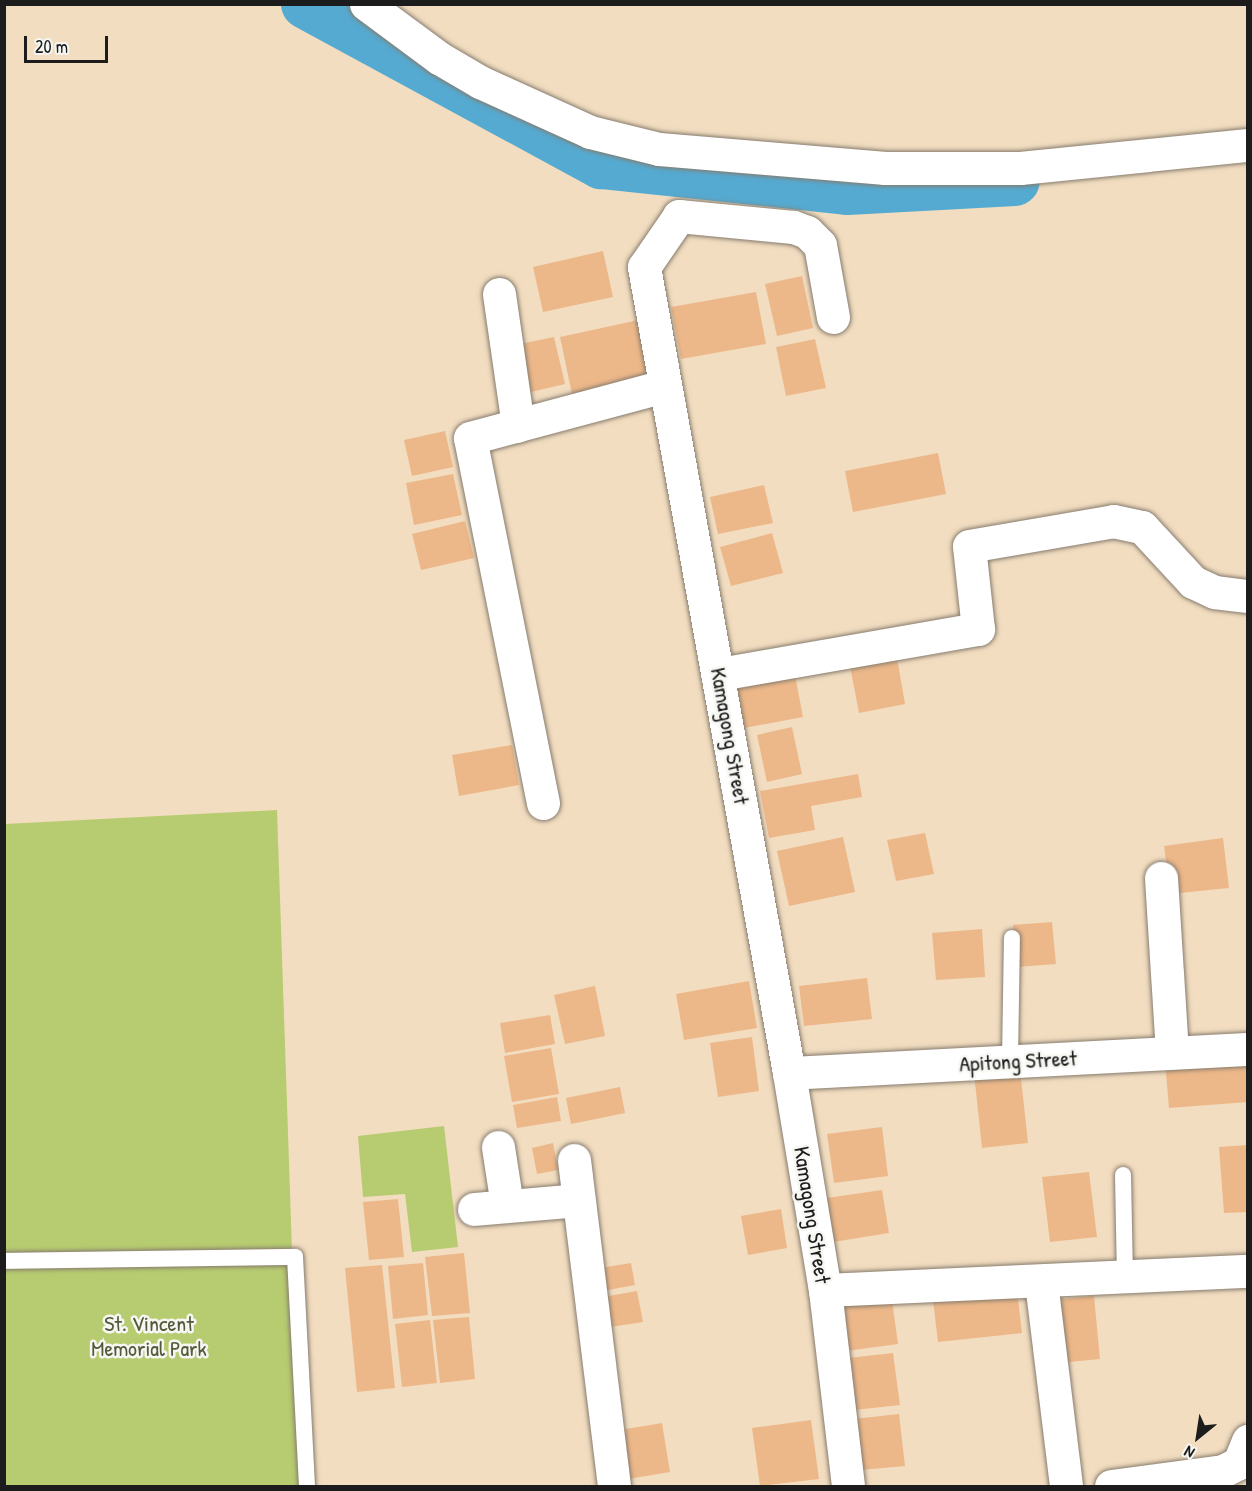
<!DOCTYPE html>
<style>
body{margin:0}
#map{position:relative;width:1252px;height:1491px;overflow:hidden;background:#f2ddc0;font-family:"Patrick Hand",sans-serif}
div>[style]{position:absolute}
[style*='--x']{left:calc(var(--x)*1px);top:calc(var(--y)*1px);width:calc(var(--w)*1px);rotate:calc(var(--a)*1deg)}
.green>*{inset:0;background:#b7cc70}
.river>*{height:50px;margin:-25px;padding:0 25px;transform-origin:25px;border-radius:25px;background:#55aad1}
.building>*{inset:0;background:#edb889}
.roads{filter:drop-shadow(0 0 2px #877c6e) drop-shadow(0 0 2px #877c6e)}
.service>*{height:16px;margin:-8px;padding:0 8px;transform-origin:8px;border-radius:8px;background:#fff}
.minor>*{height:33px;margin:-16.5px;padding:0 16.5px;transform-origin:16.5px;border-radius:16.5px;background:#fff}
span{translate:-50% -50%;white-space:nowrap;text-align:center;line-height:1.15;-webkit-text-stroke:5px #f6f6f2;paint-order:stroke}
.street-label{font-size:22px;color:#1c1c1c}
.park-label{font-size:22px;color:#525a39}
.frame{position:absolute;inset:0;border:6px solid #1c1c1c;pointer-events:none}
.north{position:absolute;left:1168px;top:1407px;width:60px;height:60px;-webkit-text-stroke:4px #f6f6f2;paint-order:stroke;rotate:210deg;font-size:16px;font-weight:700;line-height:24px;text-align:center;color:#1c1c1c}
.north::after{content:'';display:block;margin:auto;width:21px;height:27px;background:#1c1c1c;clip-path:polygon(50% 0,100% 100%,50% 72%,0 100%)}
.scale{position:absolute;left:24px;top:36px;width:84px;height:27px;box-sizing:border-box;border:3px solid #1c1c1c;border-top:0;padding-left:8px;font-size:18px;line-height:21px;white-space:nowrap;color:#1c1c1c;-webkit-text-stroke:4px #f6f6f2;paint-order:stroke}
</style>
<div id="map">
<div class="green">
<i style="clip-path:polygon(277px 810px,300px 1486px,5px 1486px,5px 824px)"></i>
<i style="clip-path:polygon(444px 1126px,458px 1247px,412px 1252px,405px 1194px,363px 1197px,358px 1136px)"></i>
</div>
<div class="river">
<i style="--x:306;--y:4;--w:336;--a:28.5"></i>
<i style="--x:601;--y:164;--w:247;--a:6"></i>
<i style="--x:847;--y:190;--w:168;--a:-3.1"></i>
</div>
<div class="building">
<i style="clip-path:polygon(603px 251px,613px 297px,543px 312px,533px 267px)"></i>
<i style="clip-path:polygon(802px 276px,813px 328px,777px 336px,765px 284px)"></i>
<i style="clip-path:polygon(756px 292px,766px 344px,681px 359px,671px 307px)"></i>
<i style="clip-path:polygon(648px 318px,661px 375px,572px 394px,560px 337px)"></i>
<i style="clip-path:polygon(554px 337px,565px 384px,531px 392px,520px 344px)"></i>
<i style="clip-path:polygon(815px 339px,826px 388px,786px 396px,776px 347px)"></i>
<i style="clip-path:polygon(445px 431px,453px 467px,412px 476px,404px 440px)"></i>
<i style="clip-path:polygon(938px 453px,946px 494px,853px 512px,845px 471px)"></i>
<i style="clip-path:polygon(453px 474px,462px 515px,414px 525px,406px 483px)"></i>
<i style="clip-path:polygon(764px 485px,773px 523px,718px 534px,710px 497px)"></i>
<i style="clip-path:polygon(465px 521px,474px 558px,421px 570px,412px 534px)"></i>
<i style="clip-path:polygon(772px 533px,783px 573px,731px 586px,720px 547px)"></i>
<i style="clip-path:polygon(896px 652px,905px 704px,859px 713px,849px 661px)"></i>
<i style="clip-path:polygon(794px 670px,803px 717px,744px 728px,735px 681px)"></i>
<i style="clip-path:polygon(792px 727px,802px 774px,767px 782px,757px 735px)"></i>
<i style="clip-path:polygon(512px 745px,519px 785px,459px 796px,452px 755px)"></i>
<i style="clip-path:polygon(858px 774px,862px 797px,811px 806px,815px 830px,769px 838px,760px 791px)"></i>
<i style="clip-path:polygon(925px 833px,934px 874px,896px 881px,887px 840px)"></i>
<i style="clip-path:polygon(843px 837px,855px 892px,789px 906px,777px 851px)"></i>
<i style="clip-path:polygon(1223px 838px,1229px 888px,1170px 894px,1164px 846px)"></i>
<i style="clip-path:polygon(1052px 922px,1056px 964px,1017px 967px,1013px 925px)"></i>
<i style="clip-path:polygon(982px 929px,985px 977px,936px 980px,932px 933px)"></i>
<i style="clip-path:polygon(867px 978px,872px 1019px,804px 1026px,799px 986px)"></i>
<i style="clip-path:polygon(749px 981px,757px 1028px,684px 1040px,676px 994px)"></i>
<i style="clip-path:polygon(595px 986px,605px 1036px,565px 1044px,554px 995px)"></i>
<i style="clip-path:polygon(550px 1015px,555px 1044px,505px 1053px,500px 1023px)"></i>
<i style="clip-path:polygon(752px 1037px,759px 1091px,718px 1097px,710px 1043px)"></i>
<i style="clip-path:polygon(551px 1048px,559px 1094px,512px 1102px,504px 1056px)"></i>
<i style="clip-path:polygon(1248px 1056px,1248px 1102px,1169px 1108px,1165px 1062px)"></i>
<i style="clip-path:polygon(1020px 1069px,1028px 1143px,982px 1148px,974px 1073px)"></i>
<i style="clip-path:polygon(620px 1087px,625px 1113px,571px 1124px,566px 1098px)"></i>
<i style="clip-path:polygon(557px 1097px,561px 1121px,517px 1128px,513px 1105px)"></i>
<i style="clip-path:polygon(882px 1127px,888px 1176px,834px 1183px,827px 1134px)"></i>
<i style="clip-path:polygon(553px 1143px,558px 1170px,537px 1174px,532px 1148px)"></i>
<i style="clip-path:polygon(1248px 1145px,1248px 1212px,1224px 1213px,1219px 1147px)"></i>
<i style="clip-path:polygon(1089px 1172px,1097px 1237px,1050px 1242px,1042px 1177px)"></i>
<i style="clip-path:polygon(882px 1190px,889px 1233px,833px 1242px,827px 1198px)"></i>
<i style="clip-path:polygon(398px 1199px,404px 1257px,369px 1260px,363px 1202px)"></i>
<i style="clip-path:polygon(781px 1209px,787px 1248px,748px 1255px,741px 1216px)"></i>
<i style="clip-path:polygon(464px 1253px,470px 1313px,432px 1316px,425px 1257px)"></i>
<i style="clip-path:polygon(423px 1263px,428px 1315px,393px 1319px,388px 1266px)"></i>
<i style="clip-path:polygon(631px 1263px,635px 1285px,592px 1293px,588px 1270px)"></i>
<i style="clip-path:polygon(382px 1265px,395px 1388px,357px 1392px,345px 1268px)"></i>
<i style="clip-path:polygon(637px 1291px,643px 1322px,597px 1329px,592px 1299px)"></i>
<i style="clip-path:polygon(1017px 1291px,1022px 1333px,938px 1342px,933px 1300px)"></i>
<i style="clip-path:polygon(1094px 1296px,1100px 1359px,1059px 1363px,1053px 1300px)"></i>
<i style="clip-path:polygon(892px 1300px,898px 1344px,839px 1352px,833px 1307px)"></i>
<i style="clip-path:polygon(469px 1317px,475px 1379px,440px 1383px,433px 1320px)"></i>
<i style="clip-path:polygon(430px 1320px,437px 1383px,402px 1387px,395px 1324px)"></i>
<i style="clip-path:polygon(893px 1353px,900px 1405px,845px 1411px,839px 1359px)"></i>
<i style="clip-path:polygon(899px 1414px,905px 1466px,850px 1471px,844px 1420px)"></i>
<i style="clip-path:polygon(811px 1420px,819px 1479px,760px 1486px,752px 1428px)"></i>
<i style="clip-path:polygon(662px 1423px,670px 1472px,622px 1480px,614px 1431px)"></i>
</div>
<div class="roads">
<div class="service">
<i style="--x:1010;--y:1061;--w:123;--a:-89.1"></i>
<i style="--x:1123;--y:1175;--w:102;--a:88.9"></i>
<i style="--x:4;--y:1261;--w:291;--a:-0.8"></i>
<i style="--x:295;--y:1257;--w:229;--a:87"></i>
</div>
<div class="minor">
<i style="--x:366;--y:4;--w:91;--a:36.5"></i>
<i style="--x:439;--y:58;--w:48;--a:30.3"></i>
<i style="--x:480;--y:82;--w:121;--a:24.4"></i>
<i style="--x:590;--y:132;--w:71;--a:13.8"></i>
<i style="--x:659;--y:149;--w:227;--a:4.8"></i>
<i style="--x:885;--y:168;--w:135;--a:0"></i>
<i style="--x:1020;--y:168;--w:229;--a:-5.8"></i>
<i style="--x:499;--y:294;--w:133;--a:81.8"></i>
<i style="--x:833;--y:317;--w:73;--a:-100.2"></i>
<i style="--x:820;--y:245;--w:18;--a:-135"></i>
<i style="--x:807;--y:232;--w:15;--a:-160"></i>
<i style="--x:793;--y:227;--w:115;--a:-174.5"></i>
<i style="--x:679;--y:216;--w:62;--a:124.5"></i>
<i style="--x:644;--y:267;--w:819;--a:79.8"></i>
<i style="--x:789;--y:1073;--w:220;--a:80.6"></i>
<i style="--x:825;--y:1290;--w:197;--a:83.3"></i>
<i style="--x:720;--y:674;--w:262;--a:-9.9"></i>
<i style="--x:978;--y:629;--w:83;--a:-96.2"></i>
<i style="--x:969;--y:546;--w:146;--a:-9.8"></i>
<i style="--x:1113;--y:521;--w:30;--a:12"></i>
<i style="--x:1142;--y:527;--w:75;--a:47.2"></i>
<i style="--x:1193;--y:582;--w:23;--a:25"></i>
<i style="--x:1214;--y:592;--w:34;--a:7"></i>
<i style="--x:543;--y:803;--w:372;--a:-101.3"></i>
<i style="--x:470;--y:438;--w:201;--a:-15"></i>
<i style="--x:1161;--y:878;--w:174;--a:86.4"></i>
<i style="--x:789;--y:1073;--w:460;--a:-3"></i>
<i style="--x:498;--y:1147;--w:59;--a:81.2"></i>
<i style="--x:574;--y:1160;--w:328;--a:83"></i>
<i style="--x:474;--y:1209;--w:104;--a:-4.9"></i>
<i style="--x:1041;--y:1282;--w:206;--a:83"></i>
<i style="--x:825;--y:1290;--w:423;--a:-2.6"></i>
<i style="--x:1111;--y:1486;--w:113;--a:-7.6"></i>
<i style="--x:1223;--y:1471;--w:18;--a:-27"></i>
<i style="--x:1239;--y:1463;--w:24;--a:-68"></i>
</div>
</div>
<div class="street-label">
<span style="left:730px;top:736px;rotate:80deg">Kamagong Street</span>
<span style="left:1018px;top:1061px;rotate:-3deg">Apitong Street</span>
<span style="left:812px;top:1215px;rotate:81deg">Kamagong Street</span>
</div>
<div class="park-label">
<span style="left:149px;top:1336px">St. Vincent<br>Memorial Park</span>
</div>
<div class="frame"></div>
<div class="north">N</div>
<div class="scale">20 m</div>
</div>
